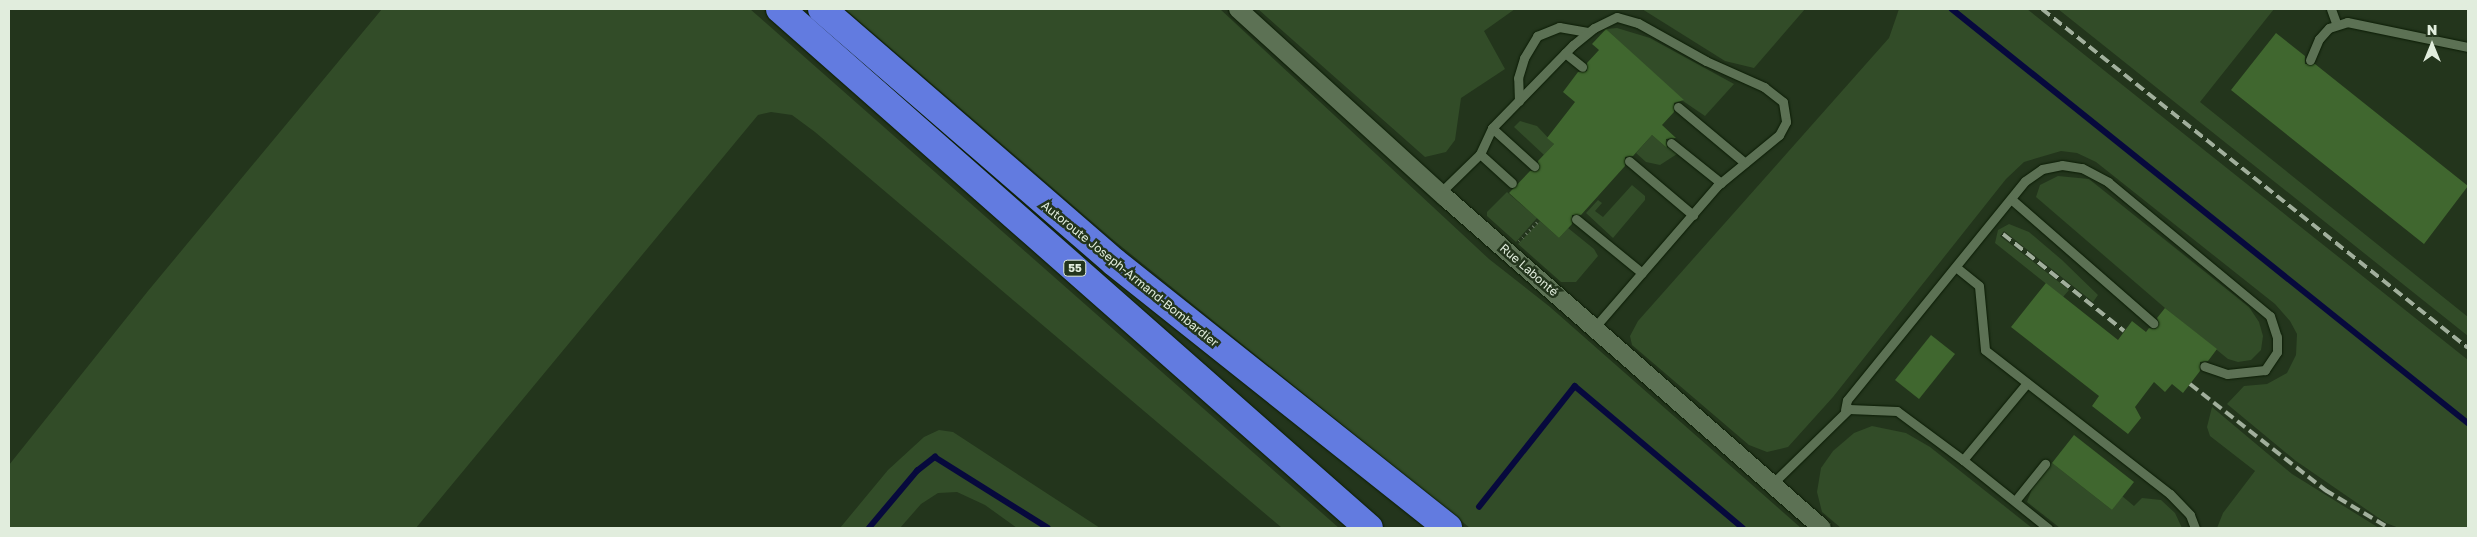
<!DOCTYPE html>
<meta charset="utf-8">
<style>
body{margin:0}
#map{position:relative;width:2477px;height:537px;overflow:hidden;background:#23351c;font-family:"Golos Text",sans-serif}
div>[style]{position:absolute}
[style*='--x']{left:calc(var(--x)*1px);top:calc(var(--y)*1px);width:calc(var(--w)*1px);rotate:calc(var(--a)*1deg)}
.green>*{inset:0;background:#324c28}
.stream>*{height:5.5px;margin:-2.75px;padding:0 2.75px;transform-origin:2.75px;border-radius:2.75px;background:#07093d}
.building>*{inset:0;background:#40672f}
.path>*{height:3px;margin-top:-1.5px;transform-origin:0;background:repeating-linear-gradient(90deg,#5d6d57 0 1px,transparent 0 5px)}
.roads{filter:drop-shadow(0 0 1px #0b1c05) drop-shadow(0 0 1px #0b1c05)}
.lane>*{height:9px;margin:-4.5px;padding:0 4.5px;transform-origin:4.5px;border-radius:4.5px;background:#5c7154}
.street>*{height:18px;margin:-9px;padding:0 9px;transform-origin:9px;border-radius:9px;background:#5c7154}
.highway>*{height:28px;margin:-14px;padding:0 14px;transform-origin:14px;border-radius:14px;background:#627be0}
.rail>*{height:4px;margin-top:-2px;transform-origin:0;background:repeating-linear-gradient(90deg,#a1af9c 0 10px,transparent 0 15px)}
span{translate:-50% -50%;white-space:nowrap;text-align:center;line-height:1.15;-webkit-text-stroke:5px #23351c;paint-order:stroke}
.shield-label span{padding:1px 4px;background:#23351c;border:1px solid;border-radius:4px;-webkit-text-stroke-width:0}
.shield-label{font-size:11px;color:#e1eddd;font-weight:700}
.street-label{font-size:12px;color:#e1eddd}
.frame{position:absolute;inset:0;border:10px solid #e1eddd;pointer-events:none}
.north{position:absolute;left:2407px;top:20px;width:50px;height:50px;-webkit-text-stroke:4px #23351c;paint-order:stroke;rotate:0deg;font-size:14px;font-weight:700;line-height:20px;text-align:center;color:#e1eddd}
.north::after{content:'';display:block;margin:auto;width:18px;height:22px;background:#e1eddd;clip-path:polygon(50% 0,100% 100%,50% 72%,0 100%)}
</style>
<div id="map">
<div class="green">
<i style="clip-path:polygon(382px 9px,750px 9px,1339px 528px,1282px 528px,815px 132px,792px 115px,771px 112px,758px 115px,416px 528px,9px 528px,9px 465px,148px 291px)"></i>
<i style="clip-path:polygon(845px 9px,1220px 9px,1489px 259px,1550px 307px,1801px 528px,1470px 528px,1112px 239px)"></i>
<i style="clip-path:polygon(1258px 9px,1515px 9px,1484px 31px,1505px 69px,1461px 98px,1455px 140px,1446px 152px,1425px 157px)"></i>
<i style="clip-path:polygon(1642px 9px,1805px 9px,1754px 68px,1725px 61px)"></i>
<i style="clip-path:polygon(1899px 9px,2027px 9px,2468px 360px,2468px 528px,2399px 528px,2386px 523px,2296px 461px,2227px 404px,2244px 386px,2267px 384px,2287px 373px,2296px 355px,2297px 334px,2290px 321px,2275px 304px,2096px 162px,2077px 153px,2061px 151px,2024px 162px,2006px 179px,1833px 397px,1788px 447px,1767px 452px,1749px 445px,1632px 345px,1630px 336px,1638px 321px,1889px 38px)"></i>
<i style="clip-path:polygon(2058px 9px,2274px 9px,2200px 102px,2468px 317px,2468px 336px)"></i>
<i style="clip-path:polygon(1617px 28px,1650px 38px,1734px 84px,1705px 116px,1683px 101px,1606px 29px)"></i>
<i style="clip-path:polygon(1520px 121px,1537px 126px,1554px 144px,1544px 155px,1514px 127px)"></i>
<i style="clip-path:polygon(1652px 135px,1667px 148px,1669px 146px,1677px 154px,1660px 165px,1646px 162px,1636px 153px)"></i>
<i style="clip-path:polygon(2058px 176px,2089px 179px,2249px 307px,2259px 322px,2263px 336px,2261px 350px,2251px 360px,2238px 362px,2228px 359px,2165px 308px,2036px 197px,2040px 185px)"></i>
<i style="clip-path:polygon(1632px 185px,1645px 196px,1645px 200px,1613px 238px,1586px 213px,1598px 200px,1602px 203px,1595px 211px,1603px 217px)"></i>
<i style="clip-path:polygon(1507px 192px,1537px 218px,1516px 242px,1487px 216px,1487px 212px)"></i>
<i style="clip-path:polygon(1540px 221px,1559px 238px,1568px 228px,1594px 249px,1598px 256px,1576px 282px,1561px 282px,1518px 244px)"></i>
<i style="clip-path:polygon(2009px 224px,2029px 232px,2062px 260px,2098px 295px,2093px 302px,2004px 231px,2000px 236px,2069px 290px,2063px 297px,1995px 243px,1998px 230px)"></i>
<i style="clip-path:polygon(2212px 407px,2292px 474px,2379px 528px,2217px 528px,2223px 513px,2255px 471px,2210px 436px,2207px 427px)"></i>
<i style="clip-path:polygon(1872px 426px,1906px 433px,1930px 447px,2032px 528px,1841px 528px,1822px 512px,1817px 492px,1821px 468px,1833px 451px,1854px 433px)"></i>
<i style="clip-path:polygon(939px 430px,953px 432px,1100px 528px,1017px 528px,985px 505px,957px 492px,938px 493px,921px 504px,900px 528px,840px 528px,888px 470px,924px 437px)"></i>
<i style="clip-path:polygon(2052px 463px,2112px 510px,2122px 496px,2134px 506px,2142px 498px,2161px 500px,2175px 513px,2182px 528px,2060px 528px,2027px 502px,2033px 486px)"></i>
</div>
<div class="stream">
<i style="--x:1952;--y:9;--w:662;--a:38.74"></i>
<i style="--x:1479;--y:507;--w:154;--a:-51.6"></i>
<i style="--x:1575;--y:386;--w:220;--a:40.2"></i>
<i style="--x:869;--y:528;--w:75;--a:-49.9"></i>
<i style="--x:917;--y:471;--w:23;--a:-38"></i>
<i style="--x:935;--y:457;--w:133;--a:32.1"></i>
</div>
<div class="building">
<i style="clip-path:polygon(1606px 29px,1684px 100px,1674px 103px,1674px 112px,1662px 125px,1676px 138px,1666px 139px,1667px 148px,1652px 135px,1633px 156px,1625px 157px,1625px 166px,1581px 215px,1572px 215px,1572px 224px,1559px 238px,1509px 193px,1530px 171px,1539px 170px,1538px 161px,1554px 144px,1547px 138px,1575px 102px,1563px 92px,1578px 72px,1587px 71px,1587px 63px,1599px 50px,1592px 44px)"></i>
<i style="clip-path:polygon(2276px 33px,2305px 56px,2305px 64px,2315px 64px,2468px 186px,2424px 244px,2231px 90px)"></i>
<i style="clip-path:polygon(2046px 283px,2118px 340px,2132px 321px,2146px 332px,2149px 328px,2155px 329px,2159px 324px,2157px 318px,2165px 308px,2217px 349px,2208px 361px,2200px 362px,2200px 371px,2183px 393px,2172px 384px,2165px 392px,2154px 382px,2135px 407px,2141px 418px,2128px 434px,2092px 406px,2099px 396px,2011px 327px)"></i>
<i style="clip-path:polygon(1931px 335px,1955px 354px,1919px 399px,1895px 380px)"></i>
<i style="clip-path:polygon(2074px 435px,2134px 482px,2112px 510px,2052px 463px)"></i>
</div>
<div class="path">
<i style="--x:1519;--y:241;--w:29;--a:-46"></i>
</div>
<div class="roads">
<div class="lane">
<i style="--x:2331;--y:9;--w:15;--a:70"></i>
<i style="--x:1565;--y:53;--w:22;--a:39"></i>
<i style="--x:2310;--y:60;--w:23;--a:-67"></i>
<i style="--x:2319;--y:39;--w:15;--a:-48"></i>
<i style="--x:2329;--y:28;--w:19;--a:-18"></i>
<i style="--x:2347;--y:22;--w:124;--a:11.7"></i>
<i style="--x:1519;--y:101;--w:23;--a:-92"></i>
<i style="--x:1518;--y:78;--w:21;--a:-73"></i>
<i style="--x:1524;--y:58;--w:26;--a:-59"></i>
<i style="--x:1537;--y:36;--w:24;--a:-22"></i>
<i style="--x:1559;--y:27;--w:29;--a:10"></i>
<i style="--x:1678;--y:107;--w:87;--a:39.9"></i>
<i style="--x:1492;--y:128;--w:57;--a:42.1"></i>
<i style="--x:1671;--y:143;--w:64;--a:38.7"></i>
<i style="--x:1480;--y:154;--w:29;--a:-65"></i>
<i style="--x:1492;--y:128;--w:116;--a:-45.7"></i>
<i style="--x:1573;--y:45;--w:27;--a:-39"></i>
<i style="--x:1594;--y:28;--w:25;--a:-26"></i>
<i style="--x:1617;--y:17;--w:22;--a:16"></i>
<i style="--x:1638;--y:23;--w:78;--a:29.2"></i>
<i style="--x:1706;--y:61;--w:64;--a:24.1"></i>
<i style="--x:1764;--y:87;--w:24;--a:38"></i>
<i style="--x:1783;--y:102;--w:20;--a:81"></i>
<i style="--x:1786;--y:122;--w:15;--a:118"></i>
<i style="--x:1779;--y:135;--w:80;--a:140.6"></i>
<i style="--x:1717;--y:186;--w:186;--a:130.9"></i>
<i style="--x:1629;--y:161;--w:84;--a:40.2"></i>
<i style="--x:1440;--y:193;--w:56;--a:-44.3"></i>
<i style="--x:1480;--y:154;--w:43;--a:42.2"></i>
<i style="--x:2011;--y:199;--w:189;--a:41.1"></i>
<i style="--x:1576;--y:219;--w:85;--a:39.3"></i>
<i style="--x:1957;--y:268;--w:28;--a:39"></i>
<i style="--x:1979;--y:286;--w:64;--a:84.6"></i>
<i style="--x:1985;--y:350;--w:234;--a:37.9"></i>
<i style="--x:2170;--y:494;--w:29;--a:46"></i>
<i style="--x:2190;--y:515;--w:14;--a:69"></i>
<i style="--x:1845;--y:410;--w:10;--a:-79"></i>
<i style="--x:1847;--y:400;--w:282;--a:-50.9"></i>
<i style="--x:2025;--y:181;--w:21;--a:-35"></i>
<i style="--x:2042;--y:169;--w:20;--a:-11"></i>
<i style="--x:2062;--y:165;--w:20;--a:9"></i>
<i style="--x:2082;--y:168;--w:30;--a:28"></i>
<i style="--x:2108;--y:182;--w:210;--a:39.6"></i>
<i style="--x:2270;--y:316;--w:22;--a:72"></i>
<i style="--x:2277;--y:337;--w:15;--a:90"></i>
<i style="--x:2277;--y:352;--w:22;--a:124"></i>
<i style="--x:2265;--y:370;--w:38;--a:174"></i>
<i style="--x:2227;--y:374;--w:24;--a:-161"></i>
<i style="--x:1963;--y:460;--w:109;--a:38.7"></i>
<i style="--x:1771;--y:485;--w:109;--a:-44.3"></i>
<i style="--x:1849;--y:409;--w:48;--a:2.4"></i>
<i style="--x:1897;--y:411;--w:82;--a:36.6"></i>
<i style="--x:1963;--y:460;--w:100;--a:-50.3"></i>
<i style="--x:2015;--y:501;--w:48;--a:-51"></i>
</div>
<div class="street">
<i style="--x:1238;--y:9;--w:281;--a:42.3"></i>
<i style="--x:1446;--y:198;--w:500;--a:41.27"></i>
</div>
<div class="highway">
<i style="--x:780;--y:9;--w:785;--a:41.39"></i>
<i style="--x:822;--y:9;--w:386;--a:40.9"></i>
<i style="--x:1114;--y:262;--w:427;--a:38.5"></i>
</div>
</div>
<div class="rail">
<i style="--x:2042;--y:9;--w:544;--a:38.51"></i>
<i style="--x:2003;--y:234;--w:155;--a:38.7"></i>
<i style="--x:2190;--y:384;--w:172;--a:38.1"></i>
<i style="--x:2325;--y:490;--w:74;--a:30.7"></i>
</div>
<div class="shield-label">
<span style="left:1075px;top:268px">55</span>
</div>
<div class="street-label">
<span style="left:1529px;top:270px;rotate:41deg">Rue Labonté</span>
<span style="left:1130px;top:274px;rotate:39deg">Autoroute Joseph-Armand-Bombardier</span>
</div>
<div class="frame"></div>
<div class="north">N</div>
</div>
